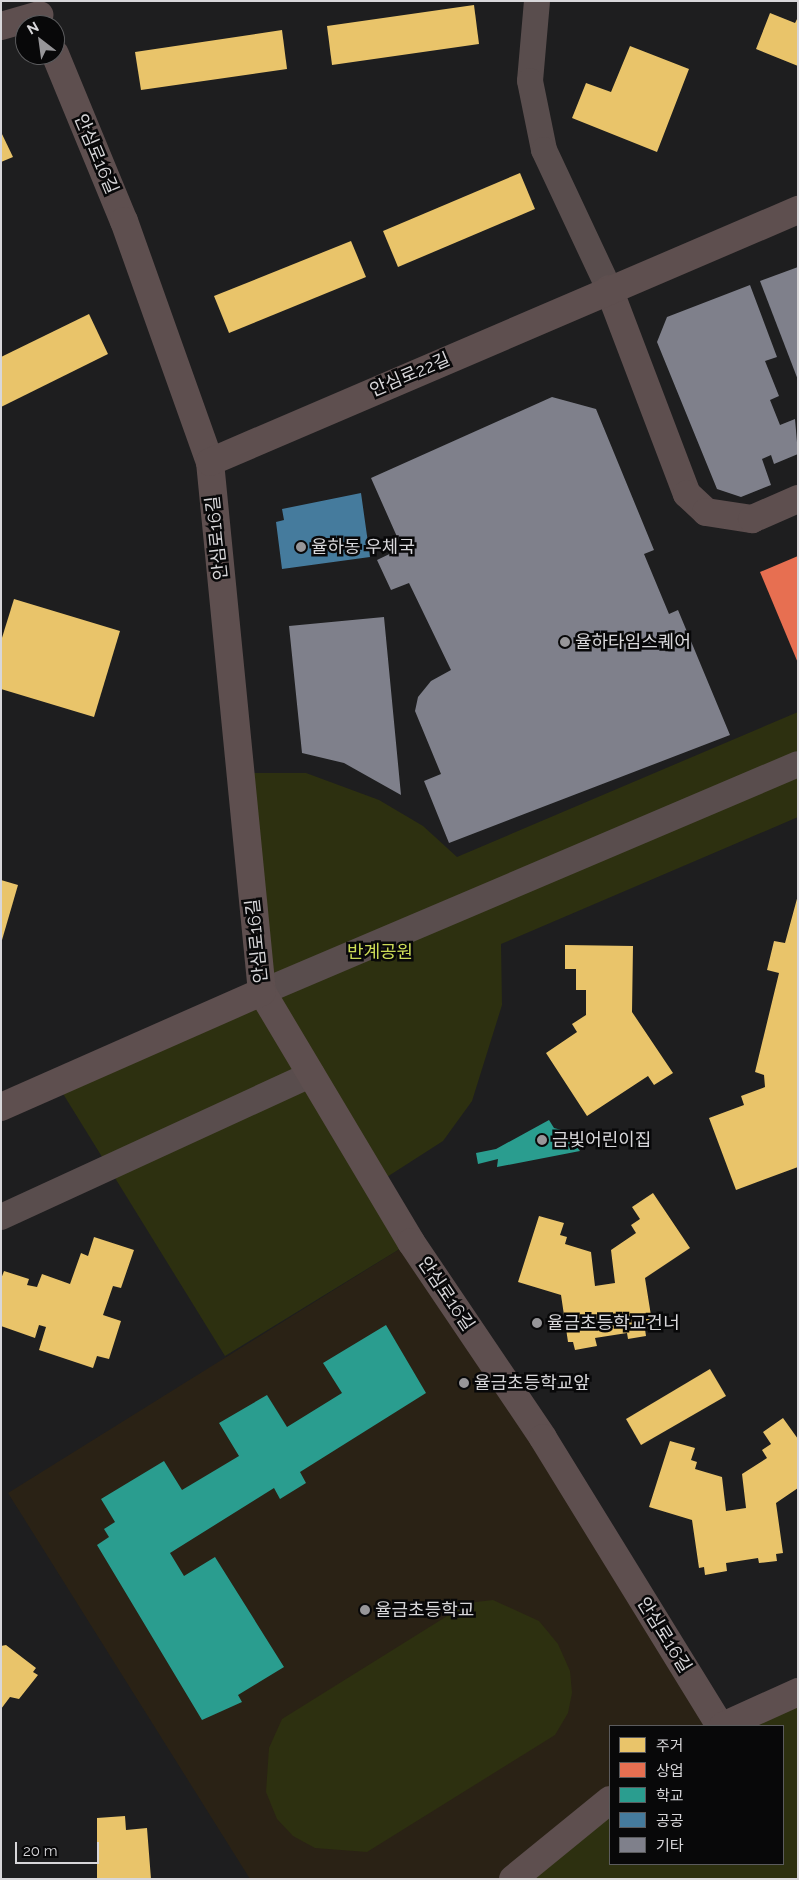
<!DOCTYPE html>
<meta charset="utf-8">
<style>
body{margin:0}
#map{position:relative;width:799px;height:1880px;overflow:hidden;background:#1e1e1f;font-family:Raleway,"Noto Sans KR",sans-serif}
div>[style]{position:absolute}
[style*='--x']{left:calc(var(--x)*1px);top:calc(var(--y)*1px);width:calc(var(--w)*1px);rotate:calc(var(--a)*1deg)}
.education>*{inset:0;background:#2a2215}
.green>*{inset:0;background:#2d3010}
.homes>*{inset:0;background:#e9c46a}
.shops>*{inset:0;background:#e76f51}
.schools>*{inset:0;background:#2a9d8f}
.public>*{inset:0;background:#457b9d}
.building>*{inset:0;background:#7f808b}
.street>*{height:26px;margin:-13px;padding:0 13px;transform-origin:13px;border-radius:13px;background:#594d4d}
.secondary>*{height:28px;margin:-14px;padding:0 14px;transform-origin:14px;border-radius:14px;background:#5e4f4f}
.dots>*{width:14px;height:14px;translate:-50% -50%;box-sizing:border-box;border:2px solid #080809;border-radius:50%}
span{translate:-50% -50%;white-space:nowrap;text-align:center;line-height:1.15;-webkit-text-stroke:5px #080809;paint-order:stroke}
.street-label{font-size:18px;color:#d8d7da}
.poi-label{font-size:18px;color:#d8d7da}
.left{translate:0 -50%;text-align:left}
.park-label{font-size:18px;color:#cddc57}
.frame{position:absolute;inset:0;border:2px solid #d8d7da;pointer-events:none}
.legend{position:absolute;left:609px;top:1725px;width:175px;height:140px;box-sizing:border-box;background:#080809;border:1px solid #5b5b5d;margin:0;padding:6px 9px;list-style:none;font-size:15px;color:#d8d7da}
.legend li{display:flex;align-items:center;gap:10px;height:25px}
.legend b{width:25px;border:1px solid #5b5b5d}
.north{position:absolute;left:15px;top:15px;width:50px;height:50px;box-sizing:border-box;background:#080809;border:1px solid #5b5b5d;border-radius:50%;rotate:330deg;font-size:14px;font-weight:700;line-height:20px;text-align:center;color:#d8d7da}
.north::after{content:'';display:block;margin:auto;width:18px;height:22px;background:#979699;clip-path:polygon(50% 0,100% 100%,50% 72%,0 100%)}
.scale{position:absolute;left:15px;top:1842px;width:84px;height:22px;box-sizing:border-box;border:2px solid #d8d7da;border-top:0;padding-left:6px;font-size:15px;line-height:18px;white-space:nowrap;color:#d8d7da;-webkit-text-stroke:4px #080809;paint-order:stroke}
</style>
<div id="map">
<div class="education">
<i style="clip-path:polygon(411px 1242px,720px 1726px,610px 1726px,610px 1805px,512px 1879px,250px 1879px,8px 1493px)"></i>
</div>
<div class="green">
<i style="clip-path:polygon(798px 712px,798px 817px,501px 944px,502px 1005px,472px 1101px,443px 1141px,376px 1184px,411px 1242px,225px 1356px,57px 1084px,262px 992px,240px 773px,306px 773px,379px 800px,423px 826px,457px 857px)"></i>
<i style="clip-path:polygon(493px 1600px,539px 1621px,558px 1644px,570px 1671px,572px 1693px,568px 1713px,555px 1735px,367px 1852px,315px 1848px,293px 1836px,277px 1819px,266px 1792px,269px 1748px,282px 1719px,468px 1603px)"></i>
<i style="clip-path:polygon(798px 1695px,798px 1879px,512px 1879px,610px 1805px,610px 1864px,783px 1864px,783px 1726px,723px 1726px)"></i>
</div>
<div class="homes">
<i style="clip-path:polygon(474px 5px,479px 44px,332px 65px,327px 26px)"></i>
<i style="clip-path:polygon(770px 13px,795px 23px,798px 17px,798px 66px,756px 49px)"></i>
<i style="clip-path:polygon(282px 30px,287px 69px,141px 90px,135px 52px)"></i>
<i style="clip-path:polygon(630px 46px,689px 69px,657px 152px,572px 118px,586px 83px,611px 92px)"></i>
<i style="clip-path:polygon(1px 132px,13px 157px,1px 162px)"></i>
<i style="clip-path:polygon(520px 173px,535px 209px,398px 267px,383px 231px)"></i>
<i style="clip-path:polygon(351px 241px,366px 277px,229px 333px,214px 296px)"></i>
<i style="clip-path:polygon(89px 314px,108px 354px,1px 407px,1px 357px)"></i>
<i style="clip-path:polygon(14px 599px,120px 631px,94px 717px,1px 689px,1px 641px)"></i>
<i style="clip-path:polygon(1px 880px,18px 885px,2px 940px,1px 940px)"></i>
<i style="clip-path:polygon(798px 895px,798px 1167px,736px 1190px,709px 1118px,744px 1105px,741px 1096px,765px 1087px,764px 1075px,755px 1072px,779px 973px,767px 970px,774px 941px,785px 943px)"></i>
<i style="clip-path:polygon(565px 945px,633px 946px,632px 1012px,673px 1073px,654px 1085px,648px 1076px,587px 1116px,546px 1053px,577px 1032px,572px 1024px,586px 1015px,586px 990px,576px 990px,576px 969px,565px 969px)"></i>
<i style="clip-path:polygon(653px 1193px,690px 1248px,645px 1278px,653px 1328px,645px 1329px,646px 1336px,628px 1339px,627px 1333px,595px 1338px,597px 1346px,575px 1350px,573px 1342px,568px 1342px,561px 1295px,518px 1282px,539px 1216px,564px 1223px,560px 1235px,567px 1237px,565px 1244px,591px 1252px,595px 1286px,615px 1283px,611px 1250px,636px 1233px,631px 1225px,640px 1219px,632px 1207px)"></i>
<i style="clip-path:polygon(94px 1237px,134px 1250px,121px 1288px,113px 1286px,103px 1315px,121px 1321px,109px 1359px,97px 1356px,93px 1368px,39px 1350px,46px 1327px,39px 1325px,35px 1338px,1px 1326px,1px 1279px,4px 1271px,29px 1279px,27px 1285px,37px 1287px,42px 1274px,70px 1284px,81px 1253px,88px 1256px)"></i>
<i style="clip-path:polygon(710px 1369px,726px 1396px,641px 1445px,626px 1419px)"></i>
<i style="clip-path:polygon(783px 1418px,798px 1439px,798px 1488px,776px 1503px,783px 1553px,776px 1554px,777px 1561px,759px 1563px,758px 1558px,726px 1563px,727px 1571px,705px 1575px,704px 1567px,699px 1568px,692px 1520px,649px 1507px,670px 1441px,695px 1448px,691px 1460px,697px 1462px,695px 1469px,722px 1477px,726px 1511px,746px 1508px,742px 1474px,767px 1458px,762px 1450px,771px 1444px,763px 1432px)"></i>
<i style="clip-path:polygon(6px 1645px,36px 1668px,33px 1672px,38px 1675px,19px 1699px,10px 1697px,1px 1709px,1px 1646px)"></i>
<i style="clip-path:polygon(125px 1816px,126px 1830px,147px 1828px,151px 1879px,97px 1879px,97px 1818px)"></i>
</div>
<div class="shops">
<i style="clip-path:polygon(798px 556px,798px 663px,760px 572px)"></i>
</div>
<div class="schools">
<i style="clip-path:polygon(549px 1120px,554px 1128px,565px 1131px,580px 1151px,497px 1167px,498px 1159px,478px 1164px,476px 1153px,496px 1149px)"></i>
<i style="clip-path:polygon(386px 1325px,426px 1393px,300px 1472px,306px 1483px,280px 1499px,274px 1488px,170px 1553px,184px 1576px,215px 1557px,284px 1667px,238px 1695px,242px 1702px,202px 1720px,97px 1545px,109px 1537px,104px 1529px,115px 1522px,101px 1499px,164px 1461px,182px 1490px,239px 1456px,219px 1423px,267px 1395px,287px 1427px,342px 1393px,323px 1363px)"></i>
</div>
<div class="public">
<i style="clip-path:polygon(361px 493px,370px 557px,282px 569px,276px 522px,284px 520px,282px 509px)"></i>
</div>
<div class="building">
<i style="clip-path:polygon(798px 267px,798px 380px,760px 281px)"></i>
<i style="clip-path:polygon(750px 285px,777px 357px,765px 361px,779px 396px,770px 400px,780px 425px,795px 419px,798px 454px,774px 464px,771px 455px,762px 459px,771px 485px,741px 497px,717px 489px,657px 342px,667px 317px)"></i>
<i style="clip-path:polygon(552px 397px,596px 409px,654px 550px,644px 554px,669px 614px,678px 610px,730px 735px,449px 843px,424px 781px,441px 774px,415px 711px,418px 697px,431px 681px,451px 670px,409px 583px,391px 590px,377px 560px,402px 548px,371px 478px)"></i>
<i style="clip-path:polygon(384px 617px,401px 795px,344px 763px,302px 753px,289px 626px)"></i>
</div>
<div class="street">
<i style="--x:537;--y:1;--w:80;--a:95"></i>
<i style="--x:530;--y:81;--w:70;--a:78.5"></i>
<i style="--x:544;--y:150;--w:153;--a:64.9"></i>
<i style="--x:262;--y:992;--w:582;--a:-23.04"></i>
<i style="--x:1;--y:1217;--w:342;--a:-24.7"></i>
</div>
<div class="secondary">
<i style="--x:1;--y:26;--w:40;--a:-16"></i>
<i style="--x:55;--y:54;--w:181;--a:67.6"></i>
<i style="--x:124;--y:221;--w:256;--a:70.4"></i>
<i style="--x:210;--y:462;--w:533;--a:84.4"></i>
<i style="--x:262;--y:992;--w:291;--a:59.2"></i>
<i style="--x:411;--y:1242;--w:236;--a:56"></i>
<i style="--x:543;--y:1438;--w:338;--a:58.4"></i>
<i style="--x:609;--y:289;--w:219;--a:69.2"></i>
<i style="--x:687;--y:494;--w:26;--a:43"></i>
<i style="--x:706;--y:512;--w:47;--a:8.7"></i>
<i style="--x:752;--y:519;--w:50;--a:-23.5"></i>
<i style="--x:210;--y:462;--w:640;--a:-23.2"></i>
<i style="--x:1;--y:1107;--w:285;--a:-23.8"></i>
<i style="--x:723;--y:1726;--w:82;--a:-24.4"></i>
<i style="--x:513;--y:1879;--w:125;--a:-39.2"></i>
</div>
<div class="dots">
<i style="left:301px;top:547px;background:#979699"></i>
<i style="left:565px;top:642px;background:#979699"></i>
<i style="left:542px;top:1140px;background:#979699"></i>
<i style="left:537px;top:1323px;background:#979699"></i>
<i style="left:464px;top:1383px;background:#979699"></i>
<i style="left:365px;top:1610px;background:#979699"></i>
</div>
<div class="street-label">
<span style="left:96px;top:154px;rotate:67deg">안심로16길</span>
<span style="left:410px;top:375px;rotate:-23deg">안심로22길</span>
<span style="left:217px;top:538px;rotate:-96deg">안심로16길</span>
<span style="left:257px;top:941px;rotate:-96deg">안심로16길</span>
<span style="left:446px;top:1294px;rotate:56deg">안심로16길</span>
<span style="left:664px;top:1635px;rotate:58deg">안심로16길</span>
</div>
<div class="poi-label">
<span class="left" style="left:311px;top:547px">율하동 우체국</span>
<span class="left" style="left:575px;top:642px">율하타임스퀘어</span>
<span class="left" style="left:552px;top:1140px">금빛어린이집</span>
<span class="left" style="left:547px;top:1323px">율금초등학교건너</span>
<span class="left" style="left:474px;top:1383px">율금초등학교앞</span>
<span class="left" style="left:375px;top:1610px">율금초등학교</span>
</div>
<div class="park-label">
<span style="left:380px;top:952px">반계공원</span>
</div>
<div class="frame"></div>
<ul class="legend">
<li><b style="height:14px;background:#e9c46a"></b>주거</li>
<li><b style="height:14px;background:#e76f51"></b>상업</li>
<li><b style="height:14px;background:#2a9d8f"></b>학교</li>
<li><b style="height:14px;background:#457b9d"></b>공공</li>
<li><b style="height:14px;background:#7f808b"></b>기타</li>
</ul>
<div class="north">N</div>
<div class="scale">20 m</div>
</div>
